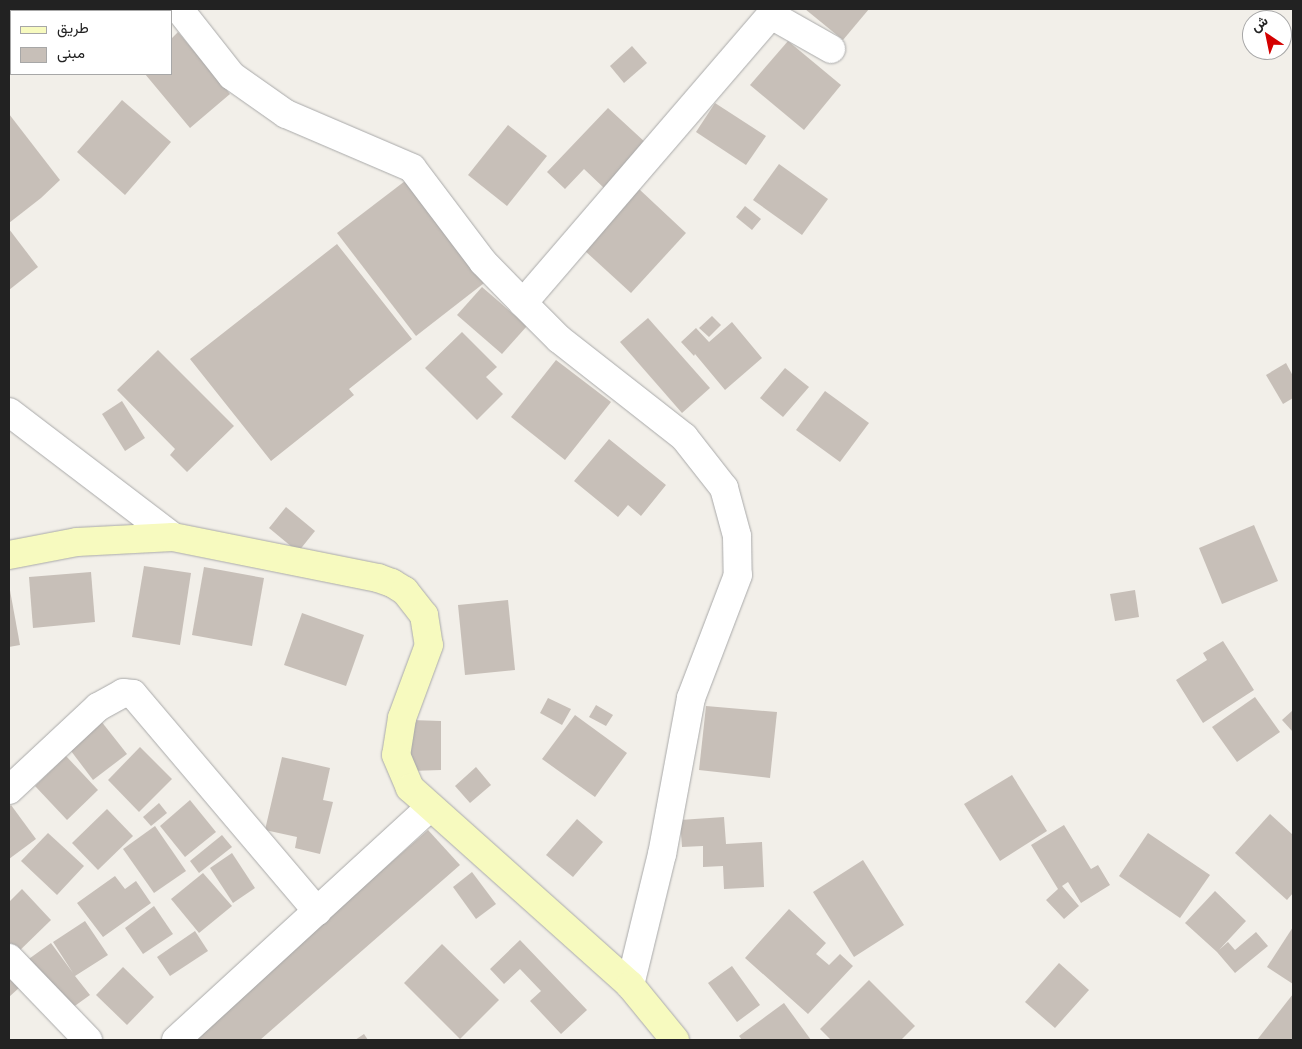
<!DOCTYPE html>
<meta charset="utf-8">
<style>
body{margin:0}
#map{position:relative;width:1302px;height:1049px;overflow:hidden;background:#f2efe9;font-family:"Golos Text",Vazirmatn,sans-serif}
div>[style]{position:absolute}
[style*='--x']{left:calc(var(--x)*1px);top:calc(var(--y)*1px);width:calc(var(--w)*1px);rotate:calc(var(--a)*1deg)}
.building>*{inset:0;background:#c7bfb8}
.roads{filter:drop-shadow(0 0 1px #a9a9a9) drop-shadow(0 0 1px #a9a9a9)}
.street>*{height:28px;margin:-14px;padding:0 14px;transform-origin:14px;border-radius:14px;background:#fff}
.secondary>*{height:28px;margin:-14px;padding:0 14px;transform-origin:14px;border-radius:14px;background:#f7fabf}
span{translate:-50% -50%;white-space:nowrap;text-align:center;line-height:1.15;-webkit-text-stroke:4.5px #fff;paint-order:stroke}
.frame{position:absolute;inset:0;border:10px solid #222;pointer-events:none}
.legend{position:absolute;left:10px;top:10px;width:162px;height:65px;box-sizing:border-box;background:#fff;border:1px solid #a7a7a7;margin:0;padding:6px 9px;list-style:none;font-size:15px;color:#222}
.legend li{display:flex;align-items:center;gap:10px;height:25px}
.legend b{width:25px;border:1px solid #a7a7a7}
.north{position:absolute;left:1242px;top:10px;width:50px;height:50px;box-sizing:border-box;background:#fff;border:1px solid #a7a7a7;border-radius:50%;rotate:326deg;font-size:14px;font-weight:700;line-height:20px;text-align:center;color:#222}
.north::after{content:'';display:block;margin:auto;width:18px;height:22px;background:#d40000;clip-path:polygon(50% 0,100% 100%,50% 72%,0 100%)}
</style>
<div id="map">
<div class="building">
<i style="clip-path:polygon(805px 9px,869px 9px,843px 40px)"></i>
<i style="clip-path:polygon(178px 32px,230px 94px,190px 128px,145px 74px,171px 74px,171px 39px)"></i>
<i style="clip-path:polygon(788px 41px,841px 85px,804px 130px,750px 85px)"></i>
<i style="clip-path:polygon(632px 46px,647px 63px,624px 83px,610px 66px)"></i>
<i style="clip-path:polygon(122px 100px,171px 142px,125px 195px,77px 152px)"></i>
<i style="clip-path:polygon(715px 103px,766px 136px,746px 165px,696px 132px)"></i>
<i style="clip-path:polygon(608px 108px,646px 143px,604px 188px,584px 169px,565px 189px,547px 172px)"></i>
<i style="clip-path:polygon(9px 114px,60px 180px,41px 198px,9px 223px)"></i>
<i style="clip-path:polygon(508px 125px,547px 156px,507px 206px,468px 175px)"></i>
<i style="clip-path:polygon(779px 164px,828px 199px,802px 235px,753px 200px)"></i>
<i style="clip-path:polygon(409px 178px,488px 280px,416px 336px,337px 233px)"></i>
<i style="clip-path:polygon(639px 189px,686px 233px,631px 293px,584px 250px)"></i>
<i style="clip-path:polygon(745px 206px,761px 219px,752px 230px,736px 217px)"></i>
<i style="clip-path:polygon(9px 229px,38px 267px,9px 290px)"></i>
<i style="clip-path:polygon(337px 244px,412px 339px,349px 389px,354px 395px,271px 461px,190px 359px)"></i>
<i style="clip-path:polygon(482px 287px,527px 326px,502px 354px,457px 315px)"></i>
<i style="clip-path:polygon(712px 316px,721px 325px,709px 337px,699px 328px)"></i>
<i style="clip-path:polygon(648px 318px,710px 388px,682px 413px,620px 342px)"></i>
<i style="clip-path:polygon(732px 322px,762px 358px,725px 390px,695px 354px,694px 356px,681px 342px,696px 328px,709px 342px)"></i>
<i style="clip-path:polygon(462px 332px,497px 367px,486px 377px,503px 394px,477px 420px,425px 368px)"></i>
<i style="clip-path:polygon(158px 350px,234px 426px,187px 472px,170px 455px,175px 449px,117px 390px)"></i>
<i style="clip-path:polygon(556px 360px,611px 402px,565px 460px,511px 417px)"></i>
<i style="clip-path:polygon(1286px 363px,1293px 376px,1293px 398px,1283px 404px,1266px 375px)"></i>
<i style="clip-path:polygon(785px 368px,809px 387px,783px 417px,760px 398px)"></i>
<i style="clip-path:polygon(825px 391px,869px 423px,840px 462px,796px 430px)"></i>
<i style="clip-path:polygon(122px 401px,145px 438px,125px 451px,102px 414px)"></i>
<i style="clip-path:polygon(609px 439px,666px 485px,641px 516px,628px 505px,618px 517px,574px 481px)"></i>
<i style="clip-path:polygon(286px 507px,315px 531px,298px 552px,269px 528px)"></i>
<i style="clip-path:polygon(1254px 525px,1278px 581px,1222px 604px,1199px 548px)"></i>
<i style="clip-path:polygon(144px 566px,191px 573px,180px 645px,132px 637px)"></i>
<i style="clip-path:polygon(204px 567px,264px 578px,252px 646px,192px 635px)"></i>
<i style="clip-path:polygon(91px 572px,95px 622px,33px 628px,29px 577px)"></i>
<i style="clip-path:polygon(9px 585px,20px 645px,9px 647px)"></i>
<i style="clip-path:polygon(1135px 590px,1139px 617px,1115px 621px,1110px 594px)"></i>
<i style="clip-path:polygon(508px 600px,515px 670px,465px 675px,458px 605px)"></i>
<i style="clip-path:polygon(302px 613px,364px 635px,346px 686px,284px 665px)"></i>
<i style="clip-path:polygon(1223px 641px,1254px 690px,1203px 723px,1176px 680px,1207px 660px,1203px 653px)"></i>
<i style="clip-path:polygon(1255px 697px,1280px 732px,1237px 762px,1212px 727px)"></i>
<i style="clip-path:polygon(548px 698px,571px 709px,562px 725px,540px 713px)"></i>
<i style="clip-path:polygon(596px 705px,613px 715px,606px 726px,589px 717px)"></i>
<i style="clip-path:polygon(706px 706px,777px 712px,770px 778px,699px 770px)"></i>
<i style="clip-path:polygon(1293px 710px,1293px 732px,1282px 720px)"></i>
<i style="clip-path:polygon(575px 715px,627px 753px,595px 797px,542px 759px)"></i>
<i style="clip-path:polygon(411px 720px,441px 721px,441px 770px,410px 771px)"></i>
<i style="clip-path:polygon(101px 721px,127px 754px,93px 780px,68px 747px)"></i>
<i style="clip-path:polygon(140px 747px,172px 779px,139px 812px,108px 780px)"></i>
<i style="clip-path:polygon(66px 756px,98px 790px,67px 820px,35px 786px)"></i>
<i style="clip-path:polygon(282px 757px,330px 768px,323px 800px,333px 802px,320px 854px,295px 848px,297px 837px,265px 830px)"></i>
<i style="clip-path:polygon(476px 767px,491px 785px,470px 803px,455px 786px)"></i>
<i style="clip-path:polygon(1012px 775px,1047px 831px,1000px 861px,964px 804px)"></i>
<i style="clip-path:polygon(190px 800px,216px 832px,185px 857px,160px 826px)"></i>
<i style="clip-path:polygon(159px 803px,167px 813px,151px 826px,143px 817px)"></i>
<i style="clip-path:polygon(11px 805px,36px 839px,9px 859px,9px 807px)"></i>
<i style="clip-path:polygon(107px 809px,133px 836px,98px 870px,72px 843px)"></i>
<i style="clip-path:polygon(1270px 814px,1293px 835px,1293px 893px,1287px 900px,1235px 853px)"></i>
<i style="clip-path:polygon(724px 817px,726px 844px,762px 842px,764px 887px,724px 889px,723px 866px,703px 867px,703px 846px,682px 847px,680px 820px)"></i>
<i style="clip-path:polygon(577px 819px,603px 842px,573px 877px,546px 855px)"></i>
<i style="clip-path:polygon(1064px 825px,1091px 869px,1098px 865px,1110px 885px,1081px 903px,1068px 882px,1062px 886px,1079px 906px,1064px 919px,1046px 900px,1058px 889px,1031px 845px)"></i>
<i style="clip-path:polygon(155px 826px,186px 871px,154px 893px,123px 849px)"></i>
<i style="clip-path:polygon(428px 830px,460px 865px,260px 1040px,188px 1040px)"></i>
<i style="clip-path:polygon(48px 833px,84px 866px,57px 895px,21px 861px)"></i>
<i style="clip-path:polygon(1148px 833px,1210px 875px,1180px 918px,1119px 876px)"></i>
<i style="clip-path:polygon(222px 835px,232px 847px,199px 873px,190px 861px)"></i>
<i style="clip-path:polygon(232px 853px,255px 888px,233px 903px,210px 868px)"></i>
<i style="clip-path:polygon(863px 860px,904px 925px,854px 957px,813px 892px)"></i>
<i style="clip-path:polygon(472px 872px,496px 904px,476px 919px,453px 887px)"></i>
<i style="clip-path:polygon(203px 873px,232px 906px,199px 933px,171px 899px)"></i>
<i style="clip-path:polygon(115px 876px,125px 889px,136px 881px,151px 903px,103px 937px,77px 903px)"></i>
<i style="clip-path:polygon(22px 889px,51px 920px,13px 957px,9px 953px,9px 902px)"></i>
<i style="clip-path:polygon(1215px 891px,1246px 921px,1219px 950px,1228px 942px,1235px 950px,1256px 932px,1268px 946px,1235px 973px,1217px 952px,1185px 923px)"></i>
<i style="clip-path:polygon(154px 906px,173px 934px,143px 954px,125px 928px)"></i>
<i style="clip-path:polygon(789px 909px,826px 943px,816px 954px,829px 965px,840px 954px,853px 966px,808px 1014px,745px 958px)"></i>
<i style="clip-path:polygon(85px 921px,108px 955px,75px 976px,90px 995px,65px 1013px,26px 961px,51px 943px,73px 973px,53px 942px)"></i>
<i style="clip-path:polygon(1293px 927px,1293px 984px,1267px 967px)"></i>
<i style="clip-path:polygon(195px 931px,208px 951px,170px 976px,157px 957px)"></i>
<i style="clip-path:polygon(520px 940px,587px 1010px,561px 1034px,530px 1001px,541px 991px,520px 969px,504px 984px,490px 969px)"></i>
<i style="clip-path:polygon(442px 944px,499px 1000px,460px 1039px,404px 983px)"></i>
<i style="clip-path:polygon(1059px 963px,1089px 990px,1055px 1028px,1025px 1002px)"></i>
<i style="clip-path:polygon(732px 966px,760px 1005px,737px 1022px,708px 983px)"></i>
<i style="clip-path:polygon(123px 967px,154px 997px,127px 1025px,96px 995px)"></i>
<i style="clip-path:polygon(9px 974px,20px 987px,9px 997px)"></i>
<i style="clip-path:polygon(869px 980px,915px 1026px,901px 1040px,831px 1040px,820px 1029px)"></i>
<i style="clip-path:polygon(1293px 994px,1293px 1040px,1257px 1040px)"></i>
<i style="clip-path:polygon(784px 1003px,811px 1040px,742px 1040px,739px 1036px)"></i>
<i style="clip-path:polygon(364px 1034px,368px 1040px,355px 1040px)"></i>
</div>
<div class="roads">
<div class="street">
<i style="--x:179;--y:9;--w:85;--a:51.7"></i>
<i style="--x:232;--y:76;--w:66;--a:35.1"></i>
<i style="--x:286;--y:114;--w:137;--a:23.2"></i>
<i style="--x:412;--y:168;--w:118;--a:52.9"></i>
<i style="--x:483;--y:262;--w:57;--a:45.7"></i>
<i style="--x:523;--y:303;--w:51;--a:45"></i>
<i style="--x:559;--y:339;--w:159;--a:38.1"></i>
<i style="--x:684;--y:437;--w:65;--a:51.9"></i>
<i style="--x:724;--y:488;--w:50;--a:74.8"></i>
<i style="--x:737;--y:536;--w:39;--a:89"></i>
<i style="--x:738;--y:575;--w:132;--a:110.9"></i>
<i style="--x:691;--y:698;--w:159;--a:100.5"></i>
<i style="--x:662;--y:854;--w:135;--a:103.7"></i>
<i style="--x:523;--y:303;--w:380;--a:-49.3"></i>
<i style="--x:771;--y:15;--w:69;--a:29.5"></i>
<i style="--x:9;--y:412;--w:206;--a:37.3"></i>
<i style="--x:9;--y:790;--w:122;--a:-43"></i>
<i style="--x:98;--y:707;--w:29;--a:-29"></i>
<i style="--x:123;--y:693;--w:10;--a:6"></i>
<i style="--x:133;--y:694;--w:285;--a:49.7"></i>
<i style="--x:9;--y:958;--w:114;--a:46.1"></i>
<i style="--x:176;--y:1040;--w:343;--a:-42.5"></i>
</div>
<div class="secondary">
<i style="--x:9;--y:555;--w:69;--a:-10.8"></i>
<i style="--x:77;--y:542;--w:96;--a:-3"></i>
<i style="--x:173;--y:537;--w:209;--a:11.3"></i>
<i style="--x:378;--y:578;--w:15;--a:20"></i>
<i style="--x:392;--y:583;--w:15;--a:32"></i>
<i style="--x:405;--y:591;--w:31;--a:52"></i>
<i style="--x:424;--y:615;--w:30;--a:81"></i>
<i style="--x:429;--y:645;--w:78;--a:110.3"></i>
<i style="--x:402;--y:718;--w:37;--a:99"></i>
<i style="--x:396;--y:755;--w:36;--a:67"></i>
<i style="--x:410;--y:788;--w:295;--a:41.8"></i>
<i style="--x:630;--y:985;--w:71;--a:50.7"></i>
</div>
</div>
<div class="frame"></div>
<ul class="legend">
<li><b style="height:6px;background:#f7fabf"></b>طريق</li>
<li><b style="height:14px;background:#c7bfb8"></b>مبنى</li>
</ul>
<div class="north">ش</div>
</div>
